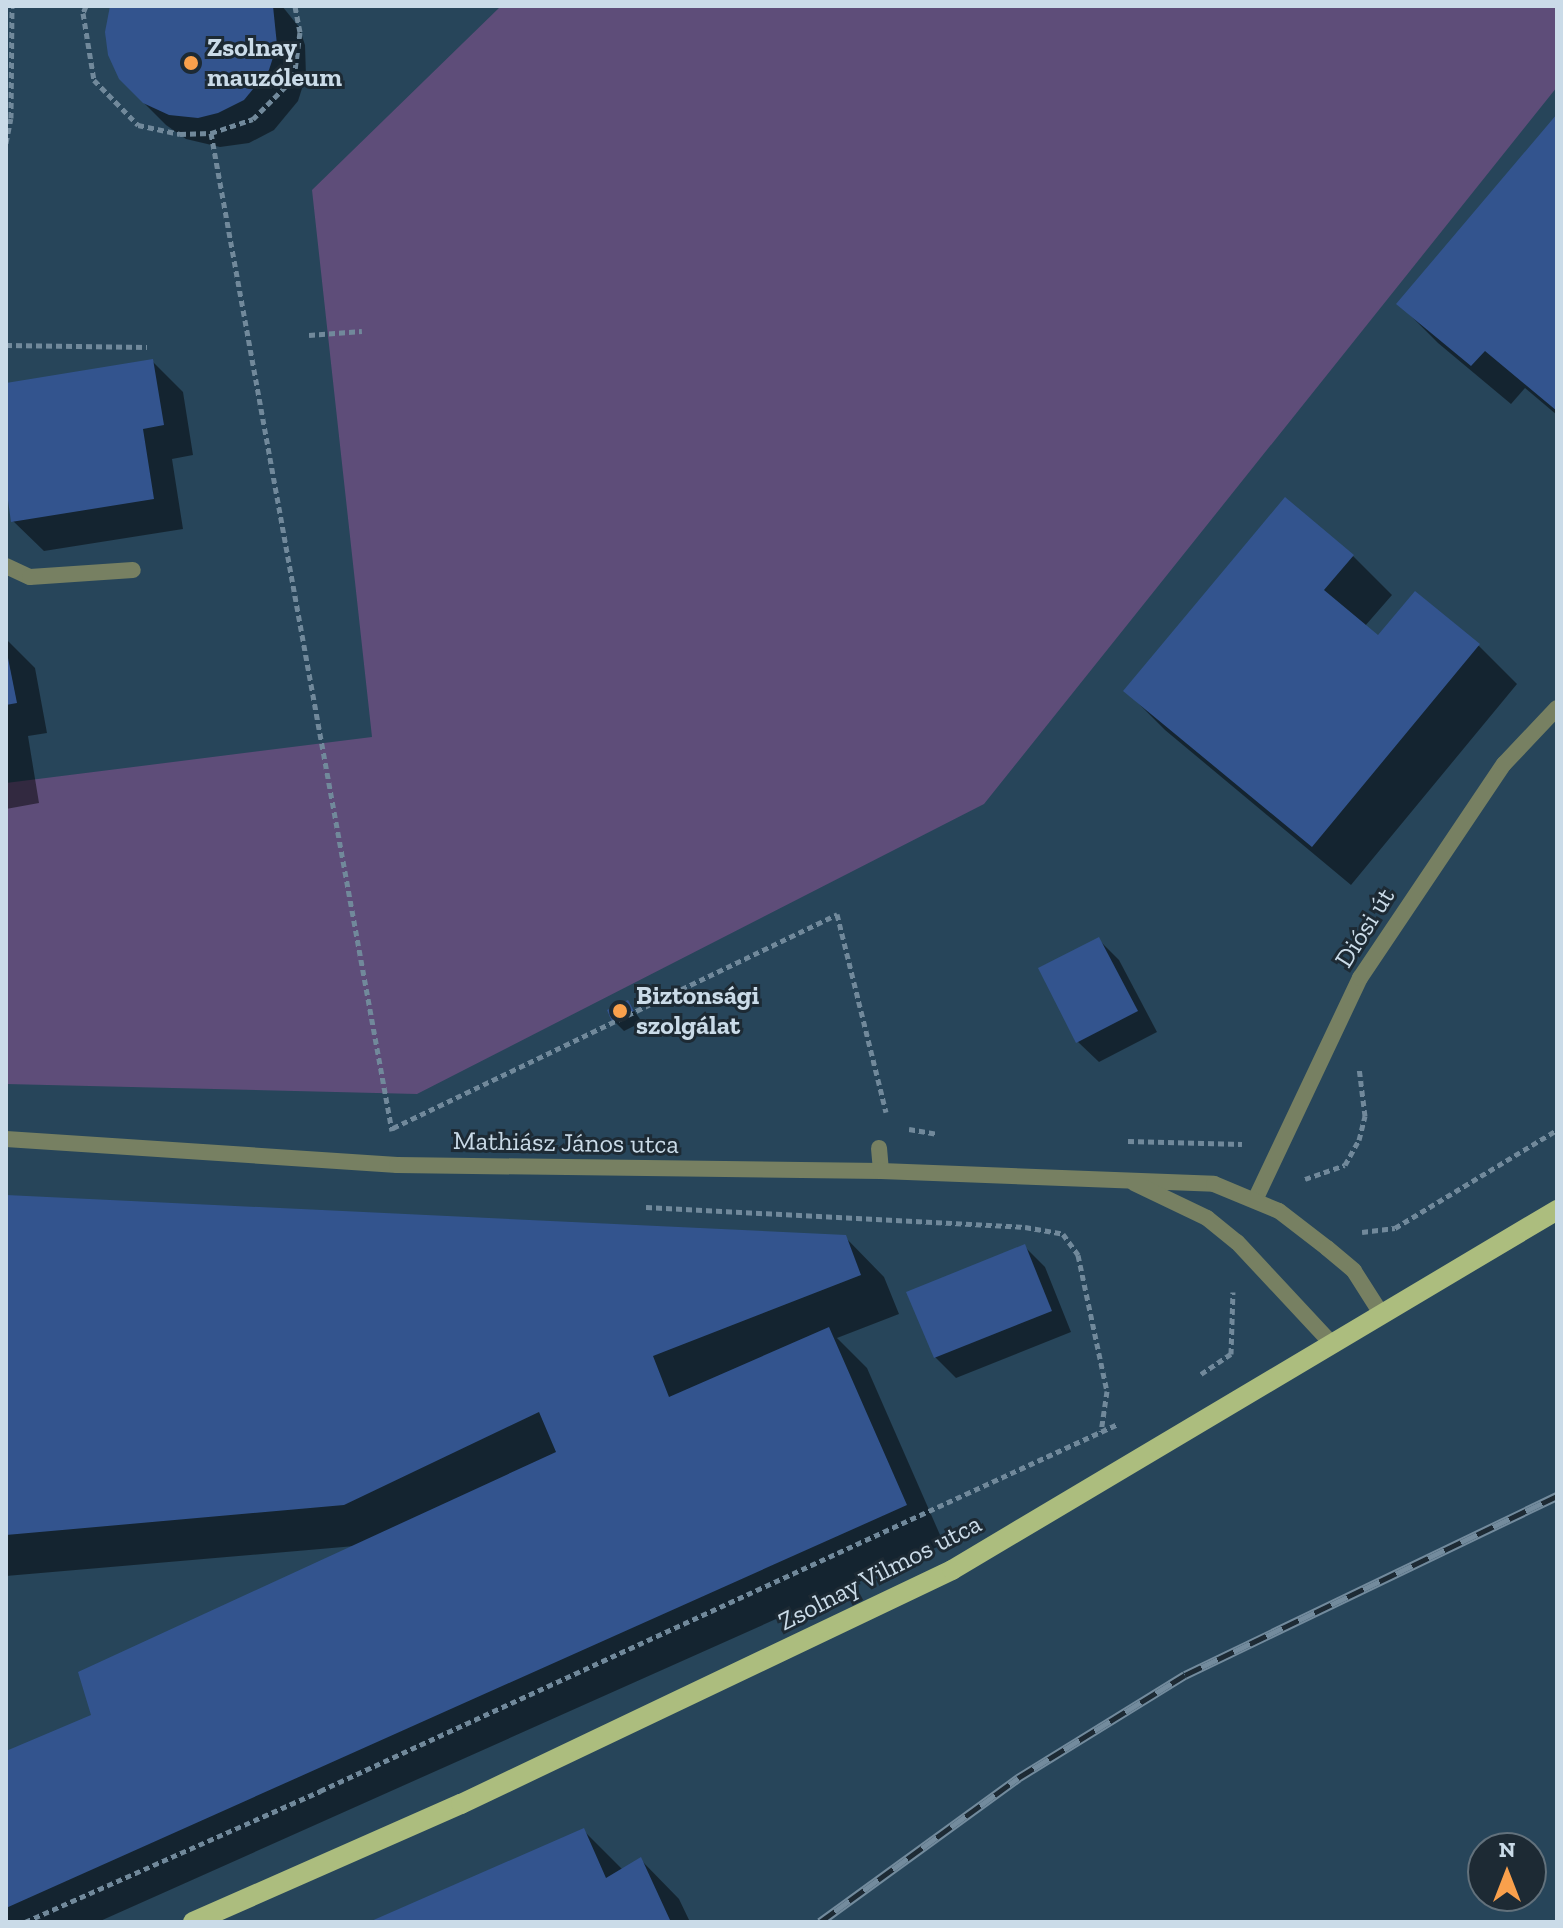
<!DOCTYPE html>
<meta charset="utf-8">
<style>
body{margin:0}
#map{position:relative;width:1563px;height:1928px;overflow:hidden;background:#27455a;font-family:"Zilla Slab",serif}
div>[style]{position:absolute}
[style*='--x']{left:calc(var(--x)*1px);top:calc(var(--y)*1px);width:calc(var(--w)*1px);rotate:calc(var(--a)*1deg)}
.green>*{inset:0;background:#5e4d79}
.shadow>*{inset:0;background:#0007}
.building>*{inset:0;background:#33548e}
.path>*{height:5px;margin-top:-2.5px;transform-origin:0;background:repeating-linear-gradient(90deg,#71899b 0 6px,transparent 0 10px)}
.service>*{height:16px;margin:-8px;padding:0 8px;transform-origin:8px;border-radius:8px;background:#778062}
.minor>*{height:16px;margin:-8px;padding:0 8px;transform-origin:8px;border-radius:8px;background:#778062}
.tertiary>*{height:16px;margin:-8px;padding:0 8px;transform-origin:8px;border-radius:8px;background:#778062}
.primary>*{height:20px;margin:-10px;padding:0 10px;transform-origin:10px;border-radius:10px;background:#acbd7e}
.rail>*{height:9px;margin-top:-4.5px;transform-origin:0;background:repeating-linear-gradient(90deg,#1d2a34 0 18px,#738b9d 0 36px);box-sizing:border-box;border-block:2px solid #738b9d}
.dots>*{width:22px;height:22px;translate:-50% -50%;box-sizing:border-box;border:4px solid #1d2a34;border-radius:50%}
span{translate:-50% -50%;white-space:nowrap;text-align:center;line-height:1.15;-webkit-text-stroke:6px #1d2a34;paint-order:stroke}
.poi-label{font-size:26px;color:#cadbe8;font-weight:700}
.left{translate:0 -50%;text-align:left}
.street-label{font-size:26px;color:#cadbe8}
.frame{position:absolute;inset:0;border:8px solid #cadbe8;pointer-events:none}
.north{position:absolute;left:1467px;top:1832px;width:80px;height:80px;box-sizing:border-box;background:#1d2a34;border:2px solid #62717c;border-radius:50%;rotate:0deg;font-size:22px;font-weight:700;line-height:32px;text-align:center;color:#cadbe8}
.north::after{content:'';display:block;margin:auto;width:28px;height:36px;background:#f9a04c;clip-path:polygon(50% 0,100% 100%,50% 72%,0 100%)}
</style>
<div id="map">
<div class="green">
<i style="clip-path:polygon(501px 6px,1557px 6px,1557px 87px,984px 804px,417px 1094px,6px 1084px,6px 783px,372px 737px,312px 190px)"></i>
</div>
<div class="shadow">
<i style="clip-path:polygon(112px 6px,282px 6px,299px 27px,305px 45px,306px 76px,298px 101px,274px 130px,249px 143px,220px 147px,186px 139px,166px 125px,135px 94px)"></i>
<i style="clip-path:polygon(1557px 117px,1557px 415px,1525px 388px,1511px 404px,1438px 343px,1399px 304px)"></i>
<i style="clip-path:polygon(153px 362px,183px 392px,193px 455px,172px 459px,183px 529px,44px 551px,13px 521px,6px 476px,6px 385px)"></i>
<i style="clip-path:polygon(1285px 500px,1353px 556px,1392px 595px,1365px 626px,1378px 637px,1479px 646px,1517px 684px,1351px 885px,1165px 730px,1126px 691px)"></i>
<i style="clip-path:polygon(6px 639px,35px 668px,47px 733px,28px 736px,39px 803px,6px 809px)"></i>
<i style="clip-path:polygon(1098px 939px,1119px 960px,1157px 1032px,1099px 1062px,1078px 1042px)"></i>
<i style="clip-path:polygon(628px 1002px,642px 1022px,624px 1031px,614px 1021px)"></i>
<i style="clip-path:polygon(6px 1197px,845px 1237px,884px 1277px,899px 1314px,837px 1338px,867px 1368px,944px 1544px,98px 1922px,6px 1922px,6px 1753px,93px 1716px,355px 1546px,6px 1576px)"></i>
<i style="clip-path:polygon(1025px 1247px,1045px 1267px,1071px 1332px,956px 1378px,935px 1357px)"></i>
<i style="clip-path:polygon(583px 1830px,623px 1870px,641px 1860px,679px 1899px,690px 1922px,374px 1922px)"></i>
</div>
<div class="building">
<i style="clip-path:polygon(110px 6px,273px 6px,277px 45px,269px 70px,244px 100px,218px 113px,198px 118px,169px 115px,143px 103px,119px 79px,108px 55px,105px 32px)"></i>
<i style="clip-path:polygon(1557px 114px,1557px 411px,1485px 351px,1471px 366px,1396px 304px)"></i>
<i style="clip-path:polygon(153px 359px,164px 425px,143px 429px,154px 499px,11px 522px,6px 486px,6px 383px)"></i>
<i style="clip-path:polygon(1285px 497px,1354px 555px,1324px 590px,1378px 635px,1415px 591px,1480px 644px,1312px 847px,1123px 691px)"></i>
<i style="clip-path:polygon(6px 648px,17px 703px,6px 705px)"></i>
<i style="clip-path:polygon(1099px 937px,1138px 1011px,1076px 1043px,1038px 968px)"></i>
<i style="clip-path:polygon(628px 1000px,634px 1011px,612px 1022px,607px 1010px)"></i>
<i style="clip-path:polygon(6px 1195px,846px 1235px,861px 1275px,653px 1356px,669px 1397px,829px 1327px,907px 1505px,6px 1908px,6px 1751px,91px 1715px,78px 1672px,556px 1452px,539px 1412px,344px 1505px,6px 1535px)"></i>
<i style="clip-path:polygon(1025px 1244px,1052px 1311px,934px 1358px,906px 1292px)"></i>
<i style="clip-path:polygon(584px 1828px,606px 1878px,641px 1857px,670px 1920px,369px 1922px)"></i>
</div>
<div class="path">
<i style="--x:86;--y:6;--w:8;--a:113"></i>
<i style="--x:83;--y:13;--w:68;--a:80.7"></i>
<i style="--x:94;--y:80;--w:63;--a:45.6"></i>
<i style="--x:138;--y:125;--w:43;--a:12.1"></i>
<i style="--x:180;--y:134;--w:31;--a:-2"></i>
<i style="--x:211;--y:133;--w:44;--a:-18.4"></i>
<i style="--x:253;--y:119;--w:58;--a:-45"></i>
<i style="--x:294;--y:78;--w:46;--a:-82.6"></i>
<i style="--x:300;--y:32;--w:26;--a:-101"></i>
<i style="--x:211;--y:133;--w:1014;--a:79.72"></i>
<i style="--x:6;--y:143;--w:25;--a:-79"></i>
<i style="--x:11;--y:118;--w:112;--a:-89.5"></i>
<i style="--x:309;--y:335;--w:53;--a:-4.3"></i>
<i style="--x:6;--y:345;--w:141;--a:0.8"></i>
<i style="--x:393;--y:1128;--w:493;--a:-25.7"></i>
<i style="--x:837;--y:914;--w:204;--a:76.1"></i>
<i style="--x:909;--y:1129;--w:29;--a:10"></i>
<i style="--x:1128;--y:1141;--w:114;--a:1.5"></i>
<i style="--x:1305;--y:1179;--w:42;--a:-19.3"></i>
<i style="--x:1345;--y:1165;--w:29;--a:-61"></i>
<i style="--x:1359;--y:1140;--w:25;--a:-76"></i>
<i style="--x:1365;--y:1116;--w:49;--a:-97"></i>
<i style="--x:646;--y:1207;--w:380;--a:3"></i>
<i style="--x:1025;--y:1227;--w:39;--a:10"></i>
<i style="--x:1063;--y:1234;--w:26;--a:54"></i>
<i style="--x:1078;--y:1255;--w:139;--a:78"></i>
<i style="--x:1107;--y:1391;--w:41;--a:98.3"></i>
<i style="--x:1362;--y:1232;--w:33;--a:-7"></i>
<i style="--x:1395;--y:1228;--w:189;--a:-31.2"></i>
<i style="--x:1201;--y:1374;--w:36;--a:-34"></i>
<i style="--x:1231;--y:1354;--w:62;--a:-88.2"></i>
<i style="--x:25;--y:1922;--w:323;--a:-23.9"></i>
<i style="--x:320;--y:1791;--w:878;--a:-24.7"></i>
</div>
<div class="service">
<i style="--x:6;--y:566;--w:26;--a:25"></i>
<i style="--x:30;--y:577;--w:103;--a:-3.9"></i>
<i style="--x:879;--y:1148;--w:23;--a:85"></i>
</div>
<div class="minor">
<i style="--x:1255;--y:1200;--w:246;--a:-64.7"></i>
<i style="--x:1360;--y:978;--w:258;--a:-56.1"></i>
<i style="--x:1504;--y:764;--w:77;--a:-46.6"></i>
</div>
<div class="tertiary">
<i style="--x:6;--y:1139;--w:392;--a:3.8"></i>
<i style="--x:397;--y:1165;--w:484;--a:0.7"></i>
<i style="--x:881;--y:1171;--w:333;--a:2.2"></i>
<i style="--x:1214;--y:1184;--w:70;--a:22.6"></i>
<i style="--x:1279;--y:1211;--w:61;--a:37.6"></i>
<i style="--x:1327;--y:1248;--w:35;--a:40"></i>
<i style="--x:1354;--y:1271;--w:52;--a:57.5"></i>
<i style="--x:1134;--y:1183;--w:81;--a:25.6"></i>
<i style="--x:1207;--y:1218;--w:38;--a:39"></i>
<i style="--x:1237;--y:1242;--w:141;--a:47"></i>
</div>
<div class="primary">
<i style="--x:193;--y:1922;--w:293;--a:-23.8"></i>
<i style="--x:461;--y:1804;--w:544;--a:-25.48"></i>
<i style="--x:952;--y:1570;--w:704;--a:-30.75"></i>
</div>
<div class="rail">
<i style="--x:820;--y:1922;--w:245;--a:-36"></i>
<i style="--x:1018;--y:1778;--w:196;--a:-31.7"></i>
<i style="--x:1185;--y:1675;--w:413;--a:-25.7"></i>
</div>
<div class="dots">
<i style="left:191px;top:63px;background:#f9a04c"></i>
<i style="left:620px;top:1011px;background:#f9a04c"></i>
</div>
<div class="poi-label">
<span class="left" style="left:207px;top:63px">Zsolnay<br>mauzóleum</span>
<span class="left" style="left:636px;top:1011px">Biztonsági<br>szolgálat</span>
</div>
<div class="street-label">
<span style="left:1365px;top:928px;rotate:-58deg">Diósi út</span>
<span style="left:566px;top:1143px;rotate:1deg">Mathiász János utca</span>
<span style="left:880px;top:1573px;rotate:-27deg">Zsolnay Vilmos utca</span>
</div>
<div class="frame"></div>
<div class="north">N</div>
</div>
